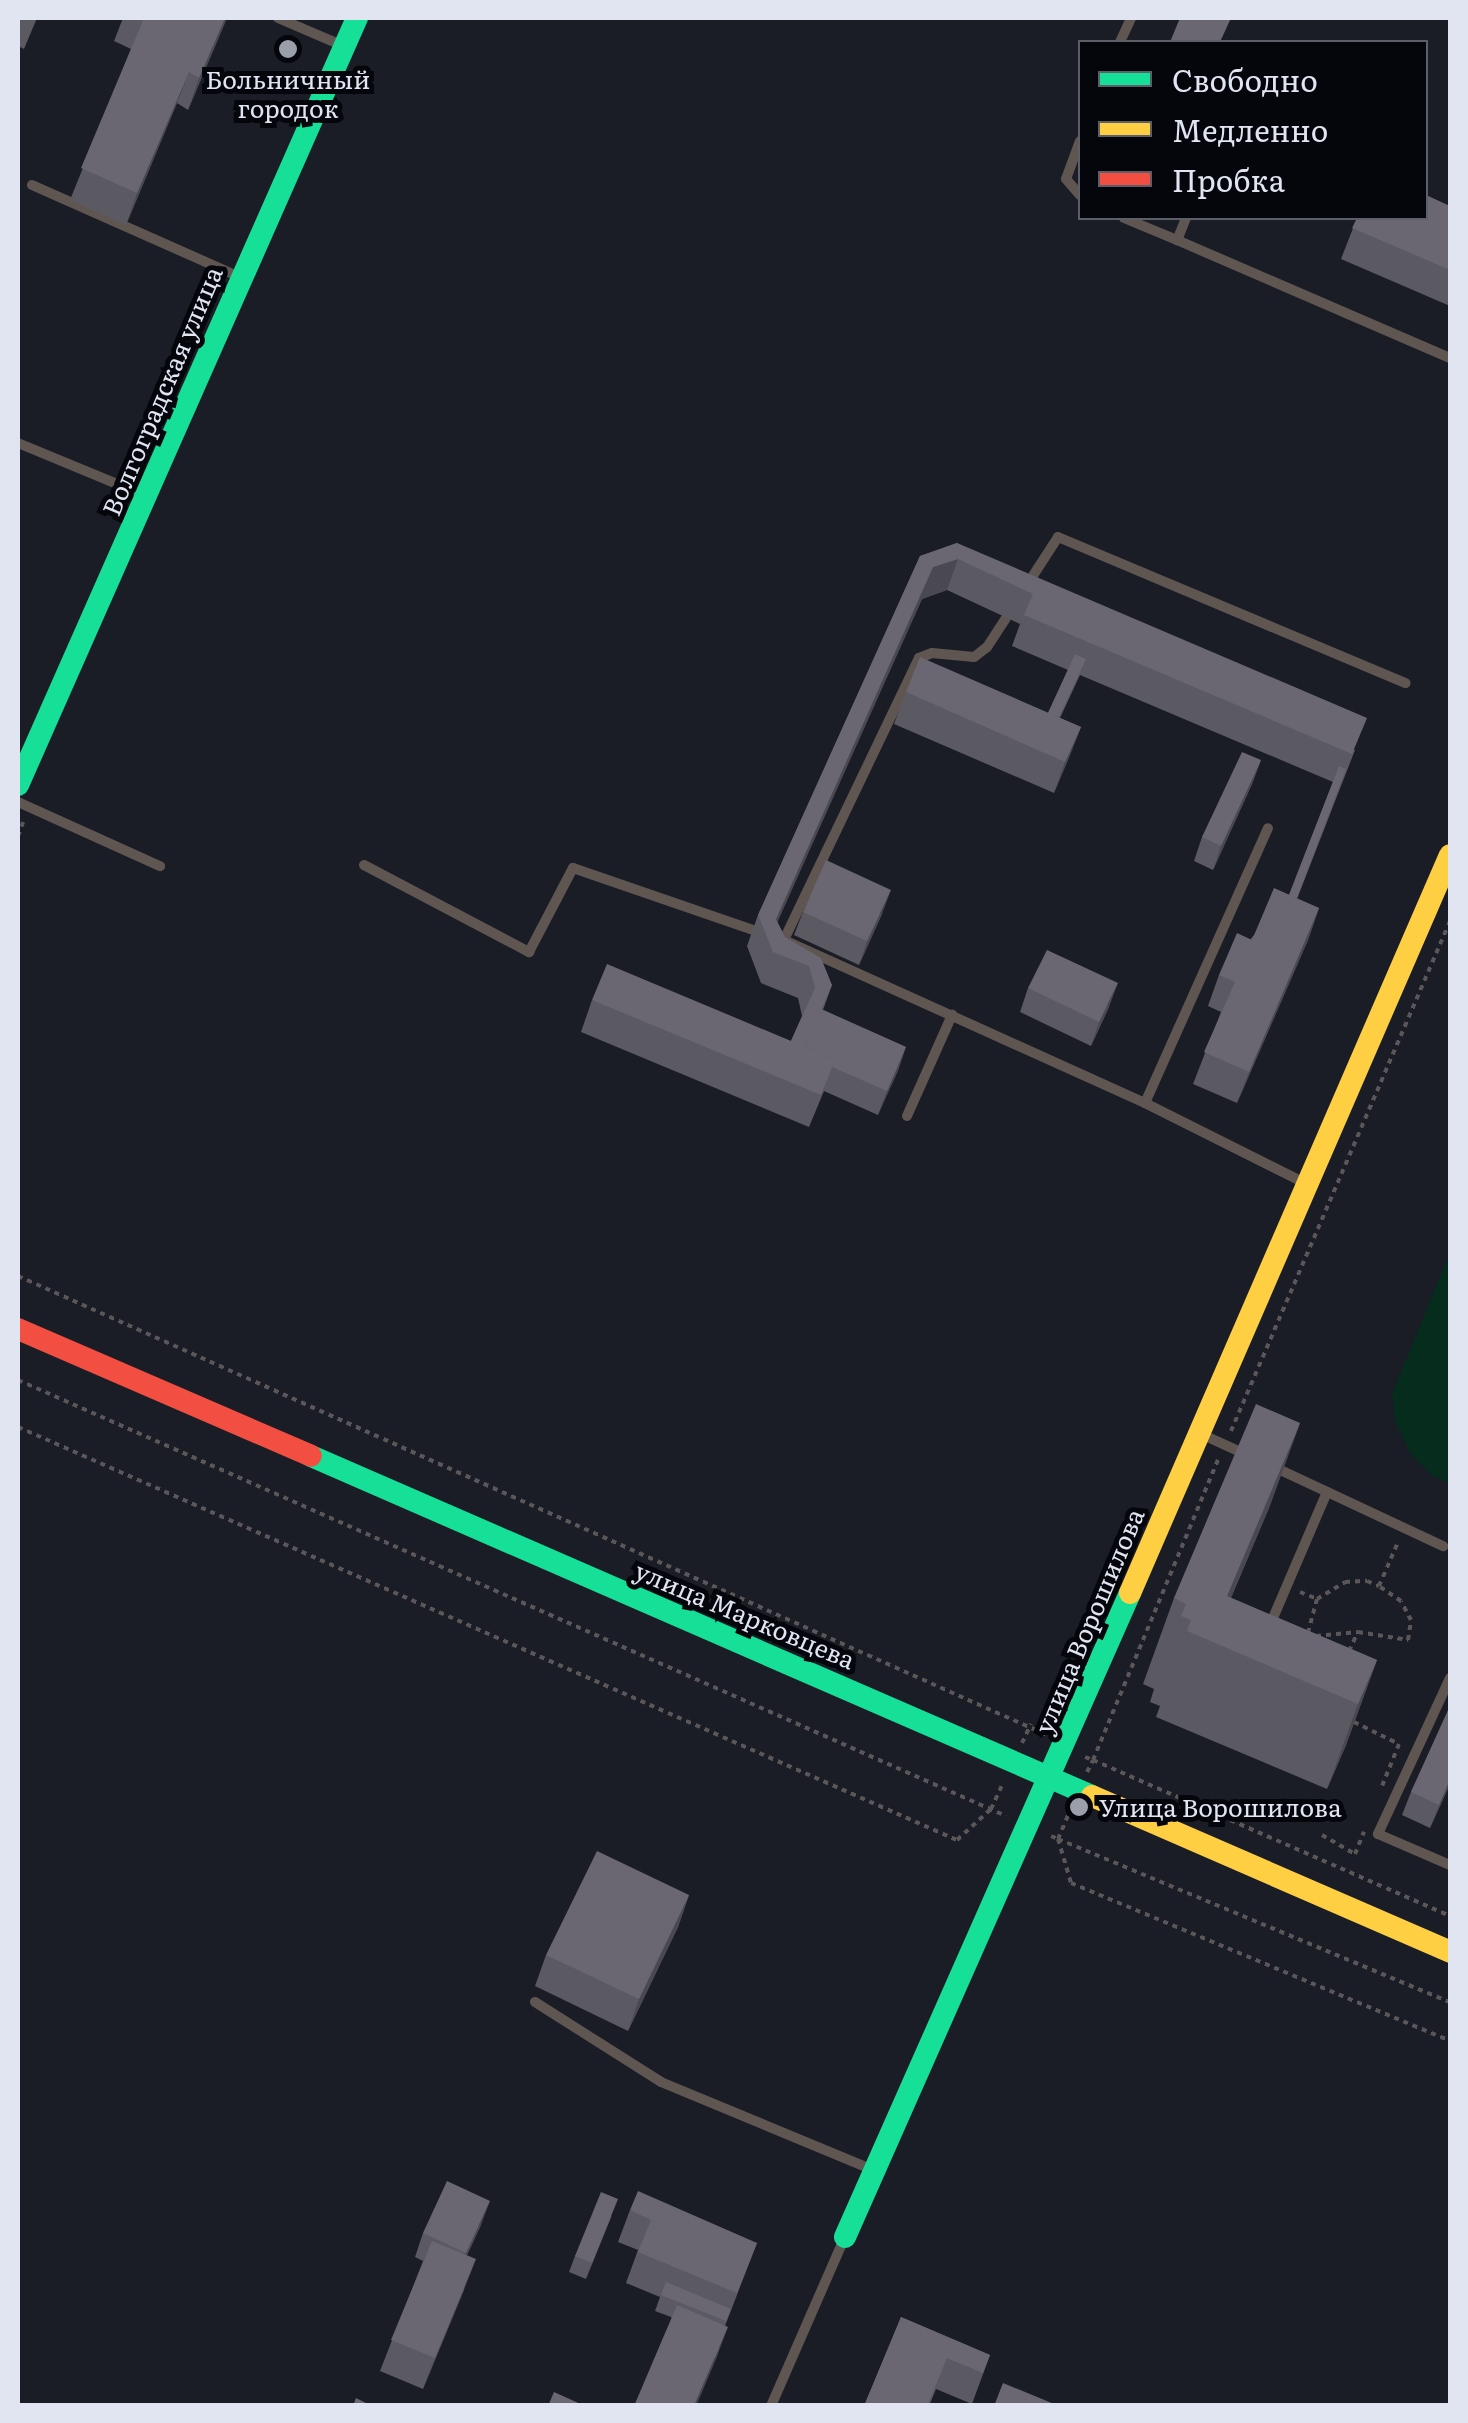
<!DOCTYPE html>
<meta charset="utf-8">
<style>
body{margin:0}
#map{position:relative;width:1468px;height:2423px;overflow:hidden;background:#1a1d26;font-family:Literata,serif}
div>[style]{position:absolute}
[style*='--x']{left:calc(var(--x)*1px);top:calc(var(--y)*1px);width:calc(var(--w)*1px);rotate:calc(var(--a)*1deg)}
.green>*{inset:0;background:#052c1d}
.path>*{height:4px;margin-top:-2px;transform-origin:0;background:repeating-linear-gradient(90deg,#5b5657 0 5px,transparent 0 10px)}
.lane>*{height:10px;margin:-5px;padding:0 5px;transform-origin:5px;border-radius:5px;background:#605651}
.fast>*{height:22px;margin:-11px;padding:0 11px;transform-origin:11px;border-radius:11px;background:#16e098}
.slow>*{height:22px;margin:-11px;padding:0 11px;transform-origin:11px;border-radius:11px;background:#ffcf43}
.jam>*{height:22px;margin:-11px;padding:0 11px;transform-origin:11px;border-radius:11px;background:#f24e42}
.wall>*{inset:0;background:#5b5962}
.shaded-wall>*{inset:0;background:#4a4850}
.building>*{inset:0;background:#6a6772}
.dots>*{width:28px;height:28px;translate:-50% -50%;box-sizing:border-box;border:5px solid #04060c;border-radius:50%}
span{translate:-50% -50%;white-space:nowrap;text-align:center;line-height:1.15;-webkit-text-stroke:10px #04060c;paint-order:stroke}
.poi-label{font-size:25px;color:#e1e5f1}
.left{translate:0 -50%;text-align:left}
.street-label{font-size:25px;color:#e1e5f1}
.frame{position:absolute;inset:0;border:20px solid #e1e5f1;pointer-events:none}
.legend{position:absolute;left:1078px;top:40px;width:350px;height:180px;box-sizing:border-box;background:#04060c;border:2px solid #5c5f68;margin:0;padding:12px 18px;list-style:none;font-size:30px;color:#e1e5f1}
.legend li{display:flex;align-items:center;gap:20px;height:50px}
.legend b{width:50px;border:2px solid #5c5f68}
</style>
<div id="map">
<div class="green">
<i style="clip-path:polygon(1450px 1252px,1450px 1484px,1430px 1474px,1410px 1453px,1395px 1421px,1392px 1394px)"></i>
</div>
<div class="path">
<i style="--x:18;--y:836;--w:15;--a:-70"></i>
<i style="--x:18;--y:1276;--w:1127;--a:24.04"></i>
<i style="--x:18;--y:1380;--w:1080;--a:23.81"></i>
<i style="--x:18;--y:1427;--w:1026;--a:23.74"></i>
<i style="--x:957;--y:1840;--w:46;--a:-42.4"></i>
<i style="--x:991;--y:1809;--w:29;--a:-65"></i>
<i style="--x:1231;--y:1431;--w:555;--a:-66.76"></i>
<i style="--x:1300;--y:1592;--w:18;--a:22"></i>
<i style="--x:1317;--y:1599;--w:35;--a:105"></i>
<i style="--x:1317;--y:1599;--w:33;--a:-31"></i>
<i style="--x:1345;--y:1582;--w:22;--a:-3"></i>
<i style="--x:1367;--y:1581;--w:13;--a:23"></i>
<i style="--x:1316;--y:1636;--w:42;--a:-5.4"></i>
<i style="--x:1358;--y:1632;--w:51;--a:9.1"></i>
<i style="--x:1408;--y:1640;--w:20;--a:-81"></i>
<i style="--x:1411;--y:1620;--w:21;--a:-118"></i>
<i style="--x:1401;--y:1601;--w:27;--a:-146"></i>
<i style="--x:1379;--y:1586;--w:48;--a:-66.6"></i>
<i style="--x:1349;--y:1651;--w:21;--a:-65"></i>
<i style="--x:1354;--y:1722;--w:50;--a:26.1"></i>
<i style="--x:1399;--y:1744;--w:45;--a:112"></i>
<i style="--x:1022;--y:1743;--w:21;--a:-65"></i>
<i style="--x:1085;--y:1757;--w:9;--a:21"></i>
<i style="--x:1093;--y:1760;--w:327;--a:-67.4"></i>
<i style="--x:1087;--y:1772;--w:13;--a:-63"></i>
<i style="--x:1093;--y:1760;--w:390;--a:23.6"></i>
<i style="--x:1322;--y:1835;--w:38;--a:30"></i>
<i style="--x:1355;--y:1854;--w:24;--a:-68"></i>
<i style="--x:1051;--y:1836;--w:8;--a:23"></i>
<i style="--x:1058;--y:1839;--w:28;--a:-67"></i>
<i style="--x:1058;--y:1839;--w:46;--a:73.5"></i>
<i style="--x:1071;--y:1883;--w:411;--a:22.6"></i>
<i style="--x:1058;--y:1839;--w:425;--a:22.6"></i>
</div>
<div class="lane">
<i style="--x:278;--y:18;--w:69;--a:23.2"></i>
<i style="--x:1120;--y:42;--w:26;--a:-65"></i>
<i style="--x:1080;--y:141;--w:40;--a:110.2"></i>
<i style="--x:1066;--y:179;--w:21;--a:49"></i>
<i style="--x:32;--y:185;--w:227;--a:23.9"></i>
<i style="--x:1124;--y:218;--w:57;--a:22.5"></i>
<i style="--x:1186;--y:218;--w:24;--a:112"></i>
<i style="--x:1177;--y:240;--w:297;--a:23.4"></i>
<i style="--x:18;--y:443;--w:139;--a:22.5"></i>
<i style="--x:1027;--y:585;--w:57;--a:-57.1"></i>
<i style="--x:1058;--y:537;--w:377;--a:22.8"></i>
<i style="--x:1006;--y:618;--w:35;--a:123"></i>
<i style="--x:987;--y:647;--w:16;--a:142"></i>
<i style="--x:974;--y:657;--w:42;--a:-174.6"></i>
<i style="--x:932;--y:653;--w:14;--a:159"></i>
<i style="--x:919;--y:658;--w:313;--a:115.6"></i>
<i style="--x:784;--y:940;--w:396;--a:24.3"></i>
<i style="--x:1145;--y:1103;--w:181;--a:26.6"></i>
<i style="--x:18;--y:802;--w:156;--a:24.3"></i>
<i style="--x:364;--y:865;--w:187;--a:27.8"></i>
<i style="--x:529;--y:952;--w:95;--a:-62.4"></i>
<i style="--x:573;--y:868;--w:203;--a:19"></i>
<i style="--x:1145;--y:1103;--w:301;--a:-65.9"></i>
<i style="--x:907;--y:1116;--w:111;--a:-66"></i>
<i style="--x:1201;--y:1434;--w:48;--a:24.4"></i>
<i style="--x:1274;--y:1467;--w:187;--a:25.1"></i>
<i style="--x:1270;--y:1625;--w:145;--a:-66.8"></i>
<i style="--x:1450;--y:1678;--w:172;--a:114.8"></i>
<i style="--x:1378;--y:1834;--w:78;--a:23.3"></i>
<i style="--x:535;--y:2002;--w:149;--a:32.4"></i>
<i style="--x:661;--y:2082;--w:230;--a:22.5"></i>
<i style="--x:771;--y:2406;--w:184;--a:-66.4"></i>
</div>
<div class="fast">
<i style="--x:18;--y:785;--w:839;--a:-66.16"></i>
<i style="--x:311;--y:1456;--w:852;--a:23.53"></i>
<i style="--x:845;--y:2237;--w:704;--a:-66.13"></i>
</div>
<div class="slow">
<i style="--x:1130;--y:1593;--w:804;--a:-66.56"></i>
<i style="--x:1092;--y:1796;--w:391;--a:23.5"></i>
</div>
<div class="jam">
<i style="--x:18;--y:1329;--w:319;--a:23.4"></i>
</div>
<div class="wall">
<i style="clip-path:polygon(18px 18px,37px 18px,24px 49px,18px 46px)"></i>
<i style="clip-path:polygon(123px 18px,227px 18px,188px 110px,177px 103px,126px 225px,70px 200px,131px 49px,114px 41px)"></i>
<i style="clip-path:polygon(1450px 206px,1450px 306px,1341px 259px,1357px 218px)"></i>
<i style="clip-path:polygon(957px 543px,1355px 750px,1297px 899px,1319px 908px,1308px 940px,1237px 1103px,1193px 1084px,1221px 1012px,1208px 1006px,1219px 975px,1289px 895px,1333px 782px,1080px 675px,1060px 718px,1081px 727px,1054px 793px,894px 724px,906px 692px,1048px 713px,1068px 670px,1012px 646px,1020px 624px,947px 590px,922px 599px,777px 922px,785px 937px,832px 985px,823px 1010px,906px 1047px,878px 1115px,824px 1091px,809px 1127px,581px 1032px,592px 1000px,791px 1041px,802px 1016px,798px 998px,761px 983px,747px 946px,758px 915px,920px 556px)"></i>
<i style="clip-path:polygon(1261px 760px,1252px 784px,1213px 870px,1194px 861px,1202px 837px)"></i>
<i style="clip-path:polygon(803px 912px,882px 914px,859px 965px,794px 935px)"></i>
<i style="clip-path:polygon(1028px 988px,1109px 1007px,1091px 1046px,1020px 1012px)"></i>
<i style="clip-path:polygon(1300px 1423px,1269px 1508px,1231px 1598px,1377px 1660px,1346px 1745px,1327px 1789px,1156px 1717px,1160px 1706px,1150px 1702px,1154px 1689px,1143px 1684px,1174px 1598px)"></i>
<i style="clip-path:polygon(1450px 1706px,1450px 1784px,1430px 1828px,1402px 1815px,1411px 1792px)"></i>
<i style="clip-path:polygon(689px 1895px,678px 1927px,628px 2031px,535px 1986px,546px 1955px)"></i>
<i style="clip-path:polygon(630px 2210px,757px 2243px,725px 2326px,716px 2359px,671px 2317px,655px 2311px,660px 2297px,626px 2283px,638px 2250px,618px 2242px)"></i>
<i style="clip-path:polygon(612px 2215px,586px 2279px,569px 2272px,575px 2256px)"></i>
<i style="clip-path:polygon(481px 2225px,467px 2255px,464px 2290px,423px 2389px,380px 2371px,423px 2261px,415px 2257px,423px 2233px)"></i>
<i style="clip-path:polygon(901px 2317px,990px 2355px,972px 2404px,936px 2389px,929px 2406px,864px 2406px)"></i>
</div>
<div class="shaded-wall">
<i style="clip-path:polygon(225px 18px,227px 18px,188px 110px,199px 78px)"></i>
<i style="clip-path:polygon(189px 72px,177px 103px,126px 225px,137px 193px)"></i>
<i style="clip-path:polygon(958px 559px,947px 590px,922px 599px,769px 941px,776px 919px,933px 567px)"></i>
<i style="clip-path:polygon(1081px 727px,1069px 758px,1054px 793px,1065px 762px)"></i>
<i style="clip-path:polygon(1261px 760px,1252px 784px,1213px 870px,1221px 846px)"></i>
<i style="clip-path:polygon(891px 890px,882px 914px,859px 965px,867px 941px)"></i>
<i style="clip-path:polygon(1319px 908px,1308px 940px,1237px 1103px,1249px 1072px)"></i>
<i style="clip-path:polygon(1118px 983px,1109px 1007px,1091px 1046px,1099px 1022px)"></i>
<i style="clip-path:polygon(906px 1047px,898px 1071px,878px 1115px,887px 1091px)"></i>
<i style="clip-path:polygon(1300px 1423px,1269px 1508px,1212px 1642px,1227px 1596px)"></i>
<i style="clip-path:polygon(1377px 1660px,1346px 1745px,1327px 1789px,1358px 1704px)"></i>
<i style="clip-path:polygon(1450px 1779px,1450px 1784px,1430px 1828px,1439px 1805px)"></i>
<i style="clip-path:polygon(689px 1895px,678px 1927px,628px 2031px,639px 1999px)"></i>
<i style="clip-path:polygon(490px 2201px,481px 2225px,457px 2277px,466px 2253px)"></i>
<i style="clip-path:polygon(476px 2259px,464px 2290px,423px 2389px,435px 2358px)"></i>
<i style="clip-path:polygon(728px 2327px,716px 2359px,696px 2406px,694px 2406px)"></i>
</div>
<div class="building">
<i style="clip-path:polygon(144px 18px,225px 18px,199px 78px,189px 72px,137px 193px,81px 168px)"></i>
<i style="clip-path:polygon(1180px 18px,1231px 18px,1220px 42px,1170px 42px)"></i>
<i style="clip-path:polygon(1426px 195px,1450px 206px,1450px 270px,1352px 228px,1357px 218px,1426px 218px)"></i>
<i style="clip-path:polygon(957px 543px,1367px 718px,1352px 754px,1024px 615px,1033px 594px,958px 559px,933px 567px,776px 919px,785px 937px,821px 958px,832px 985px,805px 1046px,835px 1060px,821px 1095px,592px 1000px,607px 964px,791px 1041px,815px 988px,809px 966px,773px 952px,758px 915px,920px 556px)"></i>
<i style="clip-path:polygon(1075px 654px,1086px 659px,1059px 717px,1048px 713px)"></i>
<i style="clip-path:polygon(920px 657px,1081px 727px,1065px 762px,906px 692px)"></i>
<i style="clip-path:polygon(1242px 752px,1261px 760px,1221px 846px,1202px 837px)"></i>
<i style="clip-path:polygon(1339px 766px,1346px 769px,1297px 898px,1289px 895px)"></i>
<i style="clip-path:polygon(826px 860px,891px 890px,867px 941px,803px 912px)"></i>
<i style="clip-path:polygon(1274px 888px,1319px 908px,1249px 1072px,1204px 1052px,1235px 982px,1219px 975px,1237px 933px,1252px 940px)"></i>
<i style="clip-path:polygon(1047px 950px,1118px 983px,1099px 1022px,1028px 988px)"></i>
<i style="clip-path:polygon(821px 1009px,906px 1047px,887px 1091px,832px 1067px,835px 1060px,805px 1046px)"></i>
<i style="clip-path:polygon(1256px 1404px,1300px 1423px,1227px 1596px,1377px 1660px,1358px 1704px,1187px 1631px,1191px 1620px,1181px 1616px,1186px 1604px,1174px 1598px)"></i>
<i style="clip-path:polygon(1450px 1706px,1450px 1779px,1439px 1805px,1411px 1792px)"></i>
<i style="clip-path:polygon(597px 1851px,689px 1895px,639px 1999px,546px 1955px)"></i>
<i style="clip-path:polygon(447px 2181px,490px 2201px,466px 2253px,423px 2233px)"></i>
<i style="clip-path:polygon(638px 2191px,757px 2243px,737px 2293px,638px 2252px,651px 2220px,630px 2210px)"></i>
<i style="clip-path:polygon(601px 2192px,618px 2199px,592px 2263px,575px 2256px)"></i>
<i style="clip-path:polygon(432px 2241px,476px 2259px,435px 2358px,391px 2340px)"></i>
<i style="clip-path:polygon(666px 2282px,731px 2309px,726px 2321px,661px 2295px)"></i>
<i style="clip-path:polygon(677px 2305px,728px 2327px,694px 2406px,634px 2406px)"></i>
<i style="clip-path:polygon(901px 2317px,990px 2355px,983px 2373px,947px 2358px,927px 2406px,864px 2406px)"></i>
<i style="clip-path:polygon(1003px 2383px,1059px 2406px,994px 2406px)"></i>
<i style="clip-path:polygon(554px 2392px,585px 2406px,548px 2406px)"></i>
<i style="clip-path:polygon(356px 2398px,372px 2406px,353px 2406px)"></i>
</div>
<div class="dots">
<i style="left:288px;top:49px;background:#9b9faa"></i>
<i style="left:1079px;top:1807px;background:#9b9faa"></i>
</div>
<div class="poi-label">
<span style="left:288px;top:94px">Больничный<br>городок</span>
<span class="left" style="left:1099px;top:1807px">Улица Ворошилова</span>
</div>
<div class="street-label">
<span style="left:162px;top:391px;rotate:-67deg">Волгоградская улица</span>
<span style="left:745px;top:1615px;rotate:23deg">улица Марковцева</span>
<span style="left:1089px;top:1621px;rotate:-67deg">улица Ворошилова</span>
</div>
<div class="frame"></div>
<ul class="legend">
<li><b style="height:12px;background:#16e098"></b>Свободно</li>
<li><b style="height:12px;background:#ffcf43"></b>Медленно</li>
<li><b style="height:12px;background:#f24e42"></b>Пробка</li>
</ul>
</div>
